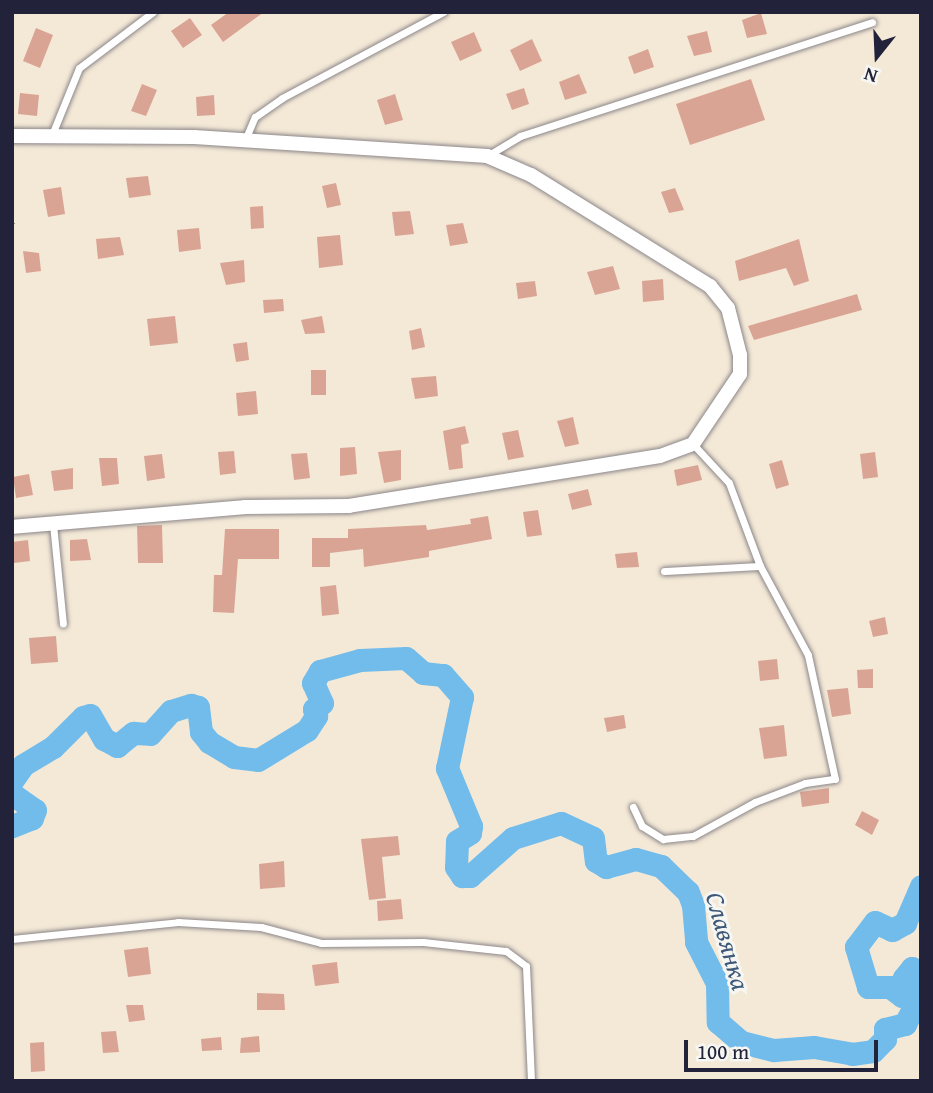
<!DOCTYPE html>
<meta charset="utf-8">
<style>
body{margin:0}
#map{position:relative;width:933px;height:1093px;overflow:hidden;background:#f4e9d7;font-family:"Gentium Book Plus",serif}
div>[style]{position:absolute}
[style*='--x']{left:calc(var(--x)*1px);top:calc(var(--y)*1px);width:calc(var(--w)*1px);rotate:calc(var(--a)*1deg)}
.river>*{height:23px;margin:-11.5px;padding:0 11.5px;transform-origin:11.5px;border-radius:11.5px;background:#72bceb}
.building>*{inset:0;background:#daa495}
.path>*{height:2.5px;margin-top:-1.25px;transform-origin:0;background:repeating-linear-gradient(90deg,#8b8689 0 5px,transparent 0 10px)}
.roads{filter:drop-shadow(0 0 2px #8b8689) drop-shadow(0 0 2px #8b8689)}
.lane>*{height:7px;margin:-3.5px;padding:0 3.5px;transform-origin:3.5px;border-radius:3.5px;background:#fff}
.street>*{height:14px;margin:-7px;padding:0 7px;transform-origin:7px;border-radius:7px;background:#fff}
span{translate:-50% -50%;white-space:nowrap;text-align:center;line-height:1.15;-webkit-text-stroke:6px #f6f6f2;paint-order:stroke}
.water-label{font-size:26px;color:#3e5879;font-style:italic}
.frame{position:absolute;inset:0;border:14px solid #22223b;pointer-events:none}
.north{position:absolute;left:842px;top:21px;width:70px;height:70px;-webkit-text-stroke:5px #f6f6f2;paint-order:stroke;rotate:198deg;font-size:19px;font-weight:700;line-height:28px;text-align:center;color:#22223b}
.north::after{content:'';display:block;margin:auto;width:24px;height:32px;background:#22223b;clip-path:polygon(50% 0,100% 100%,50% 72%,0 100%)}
.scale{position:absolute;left:684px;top:1040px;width:194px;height:32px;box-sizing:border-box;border:4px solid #22223b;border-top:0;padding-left:9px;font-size:21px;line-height:24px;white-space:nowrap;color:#22223b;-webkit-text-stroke:5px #f6f6f2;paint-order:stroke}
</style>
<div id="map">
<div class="river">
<i style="--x:12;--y:781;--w:19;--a:-55"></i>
<i style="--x:23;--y:765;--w:35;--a:-31"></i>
<i style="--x:53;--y:747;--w:42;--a:-45"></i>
<i style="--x:83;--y:717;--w:7;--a:-16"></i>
<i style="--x:90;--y:715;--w:28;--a:60"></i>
<i style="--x:104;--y:739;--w:15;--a:28"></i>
<i style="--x:117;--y:746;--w:21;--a:-39"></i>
<i style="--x:133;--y:733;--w:17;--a:3"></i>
<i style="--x:150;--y:734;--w:31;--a:-48"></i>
<i style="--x:171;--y:711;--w:21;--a:-17"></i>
<i style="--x:191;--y:705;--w:7;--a:16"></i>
<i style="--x:198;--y:707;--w:25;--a:83"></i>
<i style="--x:201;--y:732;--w:13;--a:51"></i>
<i style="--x:209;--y:742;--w:29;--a:31"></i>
<i style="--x:234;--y:757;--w:24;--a:7"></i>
<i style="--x:258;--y:760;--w:57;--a:-31.5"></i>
<i style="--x:307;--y:730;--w:17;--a:-57"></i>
<i style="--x:316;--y:716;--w:7;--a:-106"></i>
<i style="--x:314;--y:709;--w:10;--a:-37"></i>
<i style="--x:322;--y:703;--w:22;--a:-114"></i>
<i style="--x:313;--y:683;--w:14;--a:-60"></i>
<i style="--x:320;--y:671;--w:41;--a:-15.4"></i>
<i style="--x:360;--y:660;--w:46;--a:-2.5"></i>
<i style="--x:406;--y:658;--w:23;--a:41"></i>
<i style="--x:423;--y:673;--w:20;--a:6"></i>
<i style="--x:443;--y:675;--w:29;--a:49"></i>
<i style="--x:462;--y:697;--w:73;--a:101.9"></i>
<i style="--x:447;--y:768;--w:63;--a:67.5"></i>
<i style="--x:471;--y:826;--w:7;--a:98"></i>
<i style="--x:470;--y:833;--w:15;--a:148"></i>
<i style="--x:457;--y:841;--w:26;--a:92"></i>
<i style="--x:456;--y:867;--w:11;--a:56"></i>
<i style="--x:462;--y:876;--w:8;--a:0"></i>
<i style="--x:470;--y:876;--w:57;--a:-41.5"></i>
<i style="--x:513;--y:838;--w:50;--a:-17.4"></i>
<i style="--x:561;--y:823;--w:35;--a:25"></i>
<i style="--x:593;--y:838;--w:23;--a:83"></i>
<i style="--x:596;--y:861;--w:12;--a:31"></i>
<i style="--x:606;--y:867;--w:31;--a:-15"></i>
<i style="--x:636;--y:859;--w:26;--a:16"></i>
<i style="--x:661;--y:866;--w:37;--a:44"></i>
<i style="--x:688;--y:892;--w:14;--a:69"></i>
<i style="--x:693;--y:905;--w:37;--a:85"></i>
<i style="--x:696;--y:942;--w:46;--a:62.9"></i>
<i style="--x:717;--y:983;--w:39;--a:89"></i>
<i style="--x:718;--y:1022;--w:30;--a:41"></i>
<i style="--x:741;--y:1042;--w:34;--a:14"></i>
<i style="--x:774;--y:1050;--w:40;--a:-4.3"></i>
<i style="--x:814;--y:1047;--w:39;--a:10"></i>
<i style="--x:852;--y:1054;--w:21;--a:-8"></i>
<i style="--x:873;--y:1051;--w:17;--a:-45"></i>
<i style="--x:885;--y:1039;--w:10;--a:-90"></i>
<i style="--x:885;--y:1029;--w:21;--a:-14"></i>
<i style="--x:905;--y:1024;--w:31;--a:-63"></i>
<i style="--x:919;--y:996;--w:20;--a:-93"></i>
<i style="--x:918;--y:976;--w:10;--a:-127"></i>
<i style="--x:912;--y:968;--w:13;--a:129"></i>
<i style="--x:904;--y:978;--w:18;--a:96"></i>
<i style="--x:902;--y:996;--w:15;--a:-143"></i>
<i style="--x:890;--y:987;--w:22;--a:180"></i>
<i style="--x:868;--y:987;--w:42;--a:-106.7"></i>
<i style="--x:856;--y:947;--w:31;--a:-53"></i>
<i style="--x:875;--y:922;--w:19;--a:25"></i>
<i style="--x:892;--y:930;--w:15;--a:-28"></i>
<i style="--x:905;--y:923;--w:40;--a:-66.6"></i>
<i style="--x:12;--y:794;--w:28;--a:35"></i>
<i style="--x:35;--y:810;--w:9;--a:111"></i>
<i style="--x:32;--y:818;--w:22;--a:158"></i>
</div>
<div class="building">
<i style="clip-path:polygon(229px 12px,264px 12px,223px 42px,211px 25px)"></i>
<i style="clip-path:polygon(761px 13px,767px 34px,747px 38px,742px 20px)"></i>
<i style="clip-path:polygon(190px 18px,202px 35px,183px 48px,171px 31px)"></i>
<i style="clip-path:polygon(36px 28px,53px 35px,40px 68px,23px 61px)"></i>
<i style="clip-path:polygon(707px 31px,712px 52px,694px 56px,687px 36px)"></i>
<i style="clip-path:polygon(474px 32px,482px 51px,460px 61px,451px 42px)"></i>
<i style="clip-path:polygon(532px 39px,542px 61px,520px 71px,510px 50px)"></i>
<i style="clip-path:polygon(648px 49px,654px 67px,634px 74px,628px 57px)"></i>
<i style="clip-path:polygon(579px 74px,587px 93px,565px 100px,559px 82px)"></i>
<i style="clip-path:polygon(751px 79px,765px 120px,690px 145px,676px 104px)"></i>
<i style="clip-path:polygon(142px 84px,157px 90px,146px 116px,131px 111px)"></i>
<i style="clip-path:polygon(524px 88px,529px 104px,512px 110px,506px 94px)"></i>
<i style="clip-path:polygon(20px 93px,39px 95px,37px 116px,18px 114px)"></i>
<i style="clip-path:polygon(395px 94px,403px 120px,385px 125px,377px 100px)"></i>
<i style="clip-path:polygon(214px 95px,215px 115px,197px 116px,196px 97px)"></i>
<i style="clip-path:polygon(148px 176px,151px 195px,129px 198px,126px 178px)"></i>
<i style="clip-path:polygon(336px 183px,341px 205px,327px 208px,322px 186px)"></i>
<i style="clip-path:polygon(61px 187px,65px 214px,48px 217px,43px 190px)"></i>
<i style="clip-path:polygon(675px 188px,684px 210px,669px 213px,661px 192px)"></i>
<i style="clip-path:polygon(263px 206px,264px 228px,251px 229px,250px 207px)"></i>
<i style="clip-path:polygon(410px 211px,414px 234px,395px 236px,392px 212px)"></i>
<i style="clip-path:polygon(463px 223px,468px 243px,450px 246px,446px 225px)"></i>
<i style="clip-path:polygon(199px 228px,201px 249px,179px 252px,177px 230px)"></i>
<i style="clip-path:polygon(340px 235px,343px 265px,319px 268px,317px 237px)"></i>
<i style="clip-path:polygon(120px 237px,124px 255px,98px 259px,96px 239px)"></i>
<i style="clip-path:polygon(799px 239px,809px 281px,794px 286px,786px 268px,739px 281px,735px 261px)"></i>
<i style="clip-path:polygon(23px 251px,39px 253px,41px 271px,26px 273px)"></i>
<i style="clip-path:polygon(244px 260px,245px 282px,226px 285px,220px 263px)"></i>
<i style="clip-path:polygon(613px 266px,620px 289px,595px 295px,587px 272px)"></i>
<i style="clip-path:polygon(663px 279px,664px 300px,643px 302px,642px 281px)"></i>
<i style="clip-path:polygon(535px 281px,537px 296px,518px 299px,516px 283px)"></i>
<i style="clip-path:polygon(857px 294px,862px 310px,754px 340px,748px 326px)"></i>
<i style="clip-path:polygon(283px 299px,284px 311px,264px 313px,263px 300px)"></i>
<i style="clip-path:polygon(175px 316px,178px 343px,150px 346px,147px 319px)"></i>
<i style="clip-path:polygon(322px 316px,325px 333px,305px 334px,301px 320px)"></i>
<i style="clip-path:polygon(421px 328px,425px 347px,412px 350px,409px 331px)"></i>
<i style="clip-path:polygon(247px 342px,249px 360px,236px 362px,233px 344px)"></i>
<i style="clip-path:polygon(311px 370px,326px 370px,326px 395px,311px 395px)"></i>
<i style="clip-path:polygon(436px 376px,438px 396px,415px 399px,411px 378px)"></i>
<i style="clip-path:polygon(256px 391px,258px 414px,238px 416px,236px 393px)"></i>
<i style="clip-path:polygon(573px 417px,579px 444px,565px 447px,557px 421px)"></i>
<i style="clip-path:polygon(465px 426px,469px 443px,461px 445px,463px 468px,449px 470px,443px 431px)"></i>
<i style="clip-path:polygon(518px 430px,524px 457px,508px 460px,502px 433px)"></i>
<i style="clip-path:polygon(355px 447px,357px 474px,340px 476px,340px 448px)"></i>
<i style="clip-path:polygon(401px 450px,401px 480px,384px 483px,378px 452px)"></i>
<i style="clip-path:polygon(234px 451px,236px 473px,220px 475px,218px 452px)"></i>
<i style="clip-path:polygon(875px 452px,878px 477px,863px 479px,860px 454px)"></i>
<i style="clip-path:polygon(307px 453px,310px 478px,294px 480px,291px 454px)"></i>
<i style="clip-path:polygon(162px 454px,165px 478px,147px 481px,144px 456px)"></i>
<i style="clip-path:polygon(99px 458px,117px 458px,119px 484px,102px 486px)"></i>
<i style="clip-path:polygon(782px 460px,789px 485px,776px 489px,769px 464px)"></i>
<i style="clip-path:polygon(698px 465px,702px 480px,677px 486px,674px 470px)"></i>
<i style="clip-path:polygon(73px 468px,73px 489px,54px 491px,51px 471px)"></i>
<i style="clip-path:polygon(29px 474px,33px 495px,16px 498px,13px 477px)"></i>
<i style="clip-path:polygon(588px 489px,592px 505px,572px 510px,568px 494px)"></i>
<i style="clip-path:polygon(538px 510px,542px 535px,527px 537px,523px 512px)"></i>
<i style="clip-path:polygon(488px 516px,492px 539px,429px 551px,429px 557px,364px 567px,363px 549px,330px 553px,330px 567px,312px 567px,312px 538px,348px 538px,348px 529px,426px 525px,427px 530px,471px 524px,470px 519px)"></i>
<i style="clip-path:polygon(162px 525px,163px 563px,138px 563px,137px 526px)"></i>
<i style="clip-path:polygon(225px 529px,279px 529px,279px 559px,238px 559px,234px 613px,213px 612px,214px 575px,222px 575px)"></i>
<i style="clip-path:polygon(87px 539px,91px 560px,70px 561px,70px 540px)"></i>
<i style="clip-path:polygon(28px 540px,30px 561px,14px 563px,12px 542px)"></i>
<i style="clip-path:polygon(637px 552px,639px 567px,617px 568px,615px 554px)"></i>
<i style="clip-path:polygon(336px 585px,339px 614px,322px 616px,320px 587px)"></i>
<i style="clip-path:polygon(885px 617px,888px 634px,873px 637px,869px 621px)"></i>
<i style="clip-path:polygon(56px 636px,58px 662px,31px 664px,29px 638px)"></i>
<i style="clip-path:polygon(777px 659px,779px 679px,760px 681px,758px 661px)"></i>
<i style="clip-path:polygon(873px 669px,873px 688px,858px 688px,857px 670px)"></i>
<i style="clip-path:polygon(848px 688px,851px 714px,832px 717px,827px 690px)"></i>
<i style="clip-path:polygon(624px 715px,626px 728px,607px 732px,604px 718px)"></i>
<i style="clip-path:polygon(784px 725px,787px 756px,764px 759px,759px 728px)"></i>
<i style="clip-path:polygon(829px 788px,829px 803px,802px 807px,800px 792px)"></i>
<i style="clip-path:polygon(862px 811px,879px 820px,872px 835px,855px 825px)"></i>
<i style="clip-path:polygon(398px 836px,400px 855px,382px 857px,386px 898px,369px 900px,361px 839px)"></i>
<i style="clip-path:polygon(284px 861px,285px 887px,260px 889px,259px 864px)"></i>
<i style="clip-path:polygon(401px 899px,403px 919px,378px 921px,377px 901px)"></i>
<i style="clip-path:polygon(148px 947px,151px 974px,128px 977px,124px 950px)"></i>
<i style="clip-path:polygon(337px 962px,339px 983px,315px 986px,312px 965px)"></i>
<i style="clip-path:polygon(257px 993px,284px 994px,285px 1010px,257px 1010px)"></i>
<i style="clip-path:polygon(126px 1005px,143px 1005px,145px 1020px,129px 1022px)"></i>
<i style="clip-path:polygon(116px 1031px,119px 1052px,103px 1053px,101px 1032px)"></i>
<i style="clip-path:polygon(259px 1036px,260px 1052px,240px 1053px,241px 1038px)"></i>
<i style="clip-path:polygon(221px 1037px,222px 1050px,202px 1051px,201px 1039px)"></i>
<i style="clip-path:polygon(44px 1042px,45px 1071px,31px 1072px,30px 1043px)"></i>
</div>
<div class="path">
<i style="--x:12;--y:213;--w:11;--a:80"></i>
</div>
<div class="roads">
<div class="lane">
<i style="--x:51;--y:137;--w:74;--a:-67.9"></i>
<i style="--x:79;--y:68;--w:93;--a:-37.1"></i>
<i style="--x:245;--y:140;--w:25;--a:-67"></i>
<i style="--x:255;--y:117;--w:33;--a:-35"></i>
<i style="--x:282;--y:98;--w:183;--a:-28.1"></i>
<i style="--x:487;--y:156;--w:39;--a:-31"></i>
<i style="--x:520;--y:136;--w:370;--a:-17.9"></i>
<i style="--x:53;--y:524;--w:100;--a:84.3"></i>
<i style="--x:664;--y:571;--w:96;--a:-3"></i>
<i style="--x:633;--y:807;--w:21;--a:65"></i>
<i style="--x:642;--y:826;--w:25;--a:32"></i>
<i style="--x:663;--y:839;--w:30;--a:-6"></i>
<i style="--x:693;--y:836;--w:71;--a:-28.7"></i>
<i style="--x:755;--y:802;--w:53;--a:-20.8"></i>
<i style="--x:805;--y:783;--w:30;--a:-8"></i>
<i style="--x:835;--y:779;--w:127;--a:-102.3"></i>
<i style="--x:808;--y:655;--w:101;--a:-118.3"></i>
<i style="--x:760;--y:566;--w:89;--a:-110.5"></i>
<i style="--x:729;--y:483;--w:53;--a:-132.7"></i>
<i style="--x:12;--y:939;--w:167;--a:-5.8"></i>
<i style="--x:178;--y:922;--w:83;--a:3.4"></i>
<i style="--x:261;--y:927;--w:62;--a:14.9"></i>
<i style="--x:321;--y:943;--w:102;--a:-0.6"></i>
<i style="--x:423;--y:942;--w:83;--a:6.2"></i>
<i style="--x:506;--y:951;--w:25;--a:37"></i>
<i style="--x:526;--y:966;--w:115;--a:87.5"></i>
</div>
<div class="street">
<i style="--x:12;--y:136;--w:182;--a:0.3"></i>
<i style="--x:194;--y:137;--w:294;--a:3.7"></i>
<i style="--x:487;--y:156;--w:48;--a:23.4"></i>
<i style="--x:531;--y:175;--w:211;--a:31.8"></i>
<i style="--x:710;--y:286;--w:28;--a:51"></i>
<i style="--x:728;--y:308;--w:49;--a:75.7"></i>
<i style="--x:740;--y:355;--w:19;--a:90"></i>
<i style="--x:740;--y:374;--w:84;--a:123.9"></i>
<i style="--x:693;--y:444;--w:35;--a:160"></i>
<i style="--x:660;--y:456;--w:315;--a:170.9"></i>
<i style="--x:349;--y:506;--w:104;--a:179.4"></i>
<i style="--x:245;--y:507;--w:234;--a:175.1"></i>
</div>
</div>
<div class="water-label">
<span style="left:728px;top:941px;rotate:74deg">Славянка</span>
</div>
<div class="frame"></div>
<div class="north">N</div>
<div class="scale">100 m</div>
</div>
